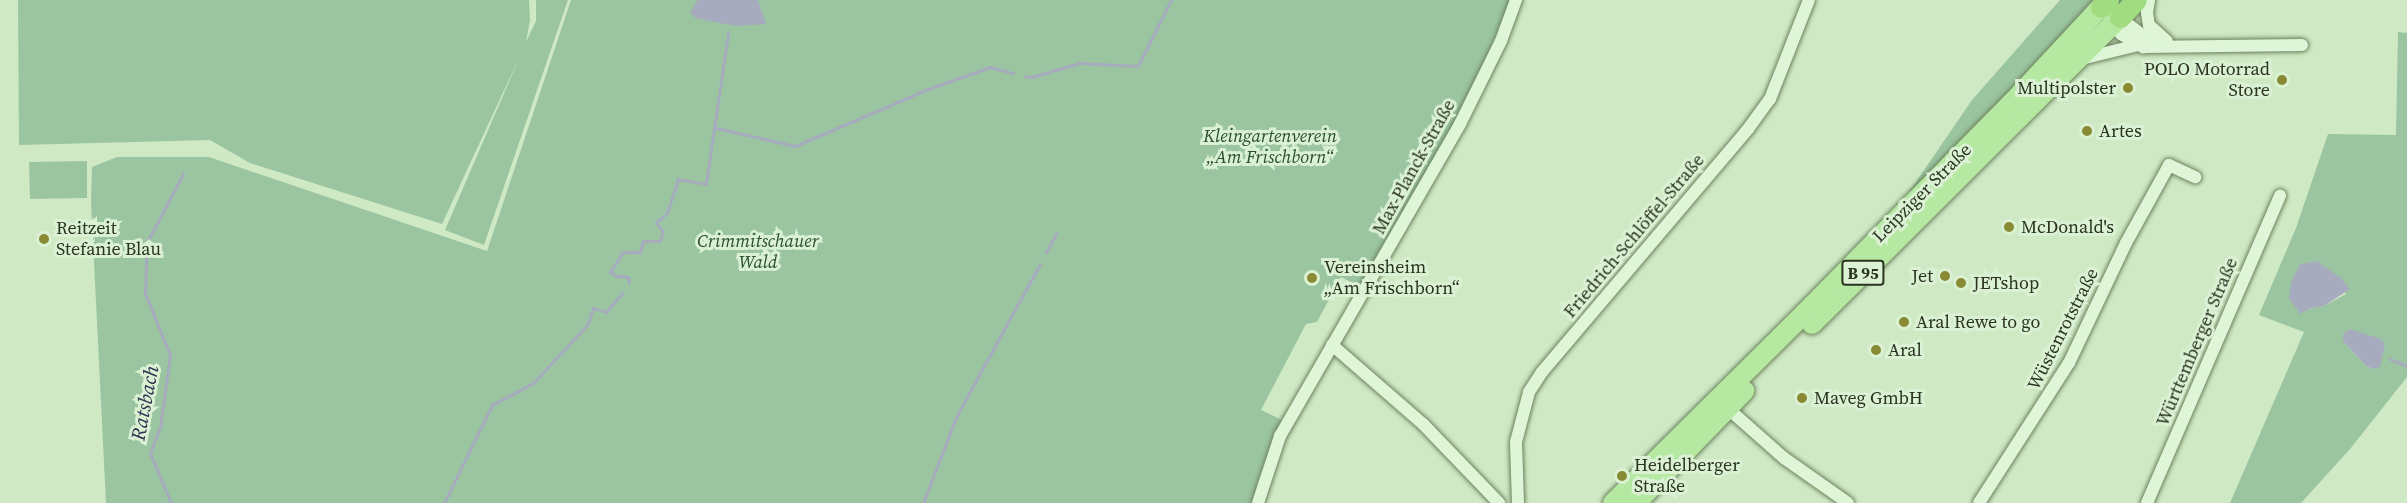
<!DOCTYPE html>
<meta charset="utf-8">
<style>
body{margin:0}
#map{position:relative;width:2407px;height:503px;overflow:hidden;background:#cfe9c5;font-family:"Source Serif 4",serif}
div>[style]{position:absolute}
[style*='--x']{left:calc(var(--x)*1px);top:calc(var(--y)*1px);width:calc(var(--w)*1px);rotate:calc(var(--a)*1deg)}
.green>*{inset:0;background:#9ac5a0}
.water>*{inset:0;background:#a6acbd}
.stream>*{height:3px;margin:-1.5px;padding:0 1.5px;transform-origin:1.5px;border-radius:1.5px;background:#a6acbd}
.roads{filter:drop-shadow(0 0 2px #6d825d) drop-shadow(0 0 2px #6d825d)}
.minor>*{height:12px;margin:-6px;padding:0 6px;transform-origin:6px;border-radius:6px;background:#dff5d7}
.primary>*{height:20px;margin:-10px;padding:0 10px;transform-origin:10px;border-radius:10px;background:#b5e8a1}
.trunk>*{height:21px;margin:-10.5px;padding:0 10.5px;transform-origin:10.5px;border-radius:10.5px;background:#a1dc80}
.dots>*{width:16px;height:16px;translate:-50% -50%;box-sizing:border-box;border:3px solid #dbf1d4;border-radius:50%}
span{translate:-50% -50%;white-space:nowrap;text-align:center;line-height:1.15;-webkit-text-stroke:6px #dbf1d4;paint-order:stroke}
.shield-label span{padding:2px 4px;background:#dbf1d4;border:2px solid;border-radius:4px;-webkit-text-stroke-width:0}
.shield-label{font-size:16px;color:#29331f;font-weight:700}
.poi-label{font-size:18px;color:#29331f}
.right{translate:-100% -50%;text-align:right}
.left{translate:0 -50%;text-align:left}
.park-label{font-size:18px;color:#284d32;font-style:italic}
.street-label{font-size:18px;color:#29331f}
.water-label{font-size:20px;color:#303251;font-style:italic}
</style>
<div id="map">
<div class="green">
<i style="clip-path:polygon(18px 0,529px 0,530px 20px,526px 42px,536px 21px,536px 0,568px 0,484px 245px,445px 230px,520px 56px,442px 224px,250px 163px,210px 140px,19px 145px)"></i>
<i style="clip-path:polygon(571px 0,1511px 0,1473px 88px,1398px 223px,1359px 286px,1341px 277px,1317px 322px,1306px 324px,1261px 410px,1282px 420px,1257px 483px,1254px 503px,106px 503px,91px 202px,92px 167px,117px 157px,209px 157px,487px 251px)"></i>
<i style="clip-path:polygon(2060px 0,2097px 0,1894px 214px,1972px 100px)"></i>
<i style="clip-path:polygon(evenodd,2398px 32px,2407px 33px,2407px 377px,2350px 449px,2301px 503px,2230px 503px,2304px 332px,2259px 315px,2296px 228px,2328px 134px,2396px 135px,2398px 32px,2317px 261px,2328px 269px,2346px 294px,2324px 306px,2308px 309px,2317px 261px,2398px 32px,2350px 329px,2363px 334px,2373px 369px,2365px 365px,2343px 341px,2350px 329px)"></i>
<i style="clip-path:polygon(87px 161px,87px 198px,30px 199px,29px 162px)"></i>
</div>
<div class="water">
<i style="clip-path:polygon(698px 0,758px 0,766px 24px,735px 26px,695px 18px,690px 12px)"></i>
<i style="clip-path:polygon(2317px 261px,2341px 278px,2350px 289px,2324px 306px,2308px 309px,2300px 314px,2289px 298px,2291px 282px,2300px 264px)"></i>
<i style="clip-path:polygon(2350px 329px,2381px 339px,2385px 344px,2380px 367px,2373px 369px,2365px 365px,2343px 341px,2343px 334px)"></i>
</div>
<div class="stream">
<i style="--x:1025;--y:76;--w:7;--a:8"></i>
<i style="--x:1032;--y:77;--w:50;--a:-16.3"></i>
<i style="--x:1080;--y:63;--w:58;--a:3"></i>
<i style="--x:1138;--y:66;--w:74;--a:-63.4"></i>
<i style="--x:716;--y:128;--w:81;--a:12.8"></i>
<i style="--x:795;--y:146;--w:145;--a:-23.2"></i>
<i style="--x:928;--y:89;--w:66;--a:-19.5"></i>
<i style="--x:990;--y:67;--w:24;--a:15"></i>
<i style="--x:1046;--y:252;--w:21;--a:-61"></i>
<i style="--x:629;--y:283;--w:6;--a:-99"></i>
<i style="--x:628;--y:277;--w:11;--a:-175"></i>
<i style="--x:617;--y:276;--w:8;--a:-150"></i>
<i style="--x:610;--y:272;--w:24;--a:-57"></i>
<i style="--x:623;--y:252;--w:17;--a:0"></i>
<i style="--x:640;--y:252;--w:11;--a:-75"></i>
<i style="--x:643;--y:241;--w:17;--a:0"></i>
<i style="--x:660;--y:241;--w:9;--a:-72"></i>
<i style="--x:663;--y:232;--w:12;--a:-125"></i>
<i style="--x:656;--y:222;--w:14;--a:-39"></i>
<i style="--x:667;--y:213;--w:36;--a:-72"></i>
<i style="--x:678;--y:179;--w:28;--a:10"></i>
<i style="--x:706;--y:184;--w:153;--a:-81.7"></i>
<i style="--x:2390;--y:359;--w:18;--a:22"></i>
<i style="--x:171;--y:503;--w:54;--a:-112.8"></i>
<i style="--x:150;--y:453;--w:28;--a:-69"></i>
<i style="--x:160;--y:427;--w:73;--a:-82.1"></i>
<i style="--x:170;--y:355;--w:67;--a:-112"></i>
<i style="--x:145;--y:293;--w:51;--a:-87.8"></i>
<i style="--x:147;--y:242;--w:77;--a:-62.1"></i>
<i style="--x:444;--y:503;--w:109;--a:-63.9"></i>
<i style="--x:492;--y:405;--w:47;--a:-28.2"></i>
<i style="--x:533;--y:383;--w:81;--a:-47"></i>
<i style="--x:588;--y:324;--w:17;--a:-73"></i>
<i style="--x:593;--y:308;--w:14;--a:17"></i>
<i style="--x:606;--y:312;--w:25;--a:-50"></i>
<i style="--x:923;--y:503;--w:94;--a:-68.9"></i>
<i style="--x:957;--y:415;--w:172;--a:-61.2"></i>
</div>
<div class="roads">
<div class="minor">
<i style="--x:2149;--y:0;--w:13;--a:99"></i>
<i style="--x:2147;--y:13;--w:12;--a:81"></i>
<i style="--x:2149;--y:25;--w:24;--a:42"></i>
<i style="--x:2116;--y:15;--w:39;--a:37"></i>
<i style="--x:2147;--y:38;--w:18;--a:19"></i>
<i style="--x:2109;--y:21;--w:18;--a:47"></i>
<i style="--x:2121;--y:34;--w:26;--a:31"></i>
<i style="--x:2143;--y:47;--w:159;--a:-0.7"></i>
<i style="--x:2081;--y:59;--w:59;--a:-13.8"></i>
<i style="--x:1332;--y:345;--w:121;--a:41"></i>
<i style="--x:1423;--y:424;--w:110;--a:46.1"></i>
<i style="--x:1724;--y:405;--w:80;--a:41.5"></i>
<i style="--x:1784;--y:458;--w:78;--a:35.1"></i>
<i style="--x:1258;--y:503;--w:71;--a:-71.8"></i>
<i style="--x:1280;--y:436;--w:360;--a:-60"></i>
<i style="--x:1460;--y:124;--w:93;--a:-63.7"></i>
<i style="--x:1501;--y:41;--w:44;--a:-69.9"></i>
<i style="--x:1518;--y:503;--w:61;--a:-91.9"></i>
<i style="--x:1516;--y:442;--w:52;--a:-75.4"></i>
<i style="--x:1529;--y:392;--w:24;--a:-57"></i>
<i style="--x:1542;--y:372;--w:319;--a:-49.7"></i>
<i style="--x:1748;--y:129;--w:37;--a:-54"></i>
<i style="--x:1770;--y:99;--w:106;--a:-68.5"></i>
<i style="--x:1979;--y:503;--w:166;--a:-57.3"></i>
<i style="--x:2069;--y:363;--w:133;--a:-64.6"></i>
<i style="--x:2126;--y:243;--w:89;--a:-61.1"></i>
<i style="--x:2169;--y:165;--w:29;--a:25"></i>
<i style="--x:2147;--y:503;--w:335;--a:-66.6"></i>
</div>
<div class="primary">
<i style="--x:1812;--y:324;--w:435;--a:-44.9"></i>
<i style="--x:1613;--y:503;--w:272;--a:-44.7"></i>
<i style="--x:1806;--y:312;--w:307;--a:-45.5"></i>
<i style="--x:2021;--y:93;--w:117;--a:-47.1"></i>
<i style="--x:1636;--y:503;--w:156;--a:-46"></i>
</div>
<div class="trunk">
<i style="--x:2101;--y:7;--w:10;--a:-45"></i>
<i style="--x:2120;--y:17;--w:23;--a:-47"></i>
</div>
</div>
<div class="dots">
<i style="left:2282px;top:80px;background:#888a34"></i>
<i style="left:2128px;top:88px;background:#888a34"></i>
<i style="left:2087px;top:131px;background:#888a34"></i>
<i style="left:2009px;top:227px;background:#888a34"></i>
<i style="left:44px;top:239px;background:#888a34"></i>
<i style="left:1945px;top:276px;background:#888a34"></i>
<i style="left:1312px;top:278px;background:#888a34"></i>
<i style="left:1961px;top:283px;background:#888a34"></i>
<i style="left:1904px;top:322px;background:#888a34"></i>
<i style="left:1876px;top:350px;background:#888a34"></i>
<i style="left:1802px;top:398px;background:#888a34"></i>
<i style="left:1622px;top:476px;background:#888a34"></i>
</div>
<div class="shield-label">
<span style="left:1863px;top:273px">B 95</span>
</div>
<div class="poi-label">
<span class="right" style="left:2270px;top:80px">POLO Motorrad<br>Store</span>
<span class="right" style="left:2116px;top:88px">Multipolster</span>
<span class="left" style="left:2099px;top:131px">Artes</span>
<span class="left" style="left:2021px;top:227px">McDonald's</span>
<span class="left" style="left:56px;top:239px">Reitzeit<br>Stefanie Blau</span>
<span class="left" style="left:1324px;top:278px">Vereinsheim<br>„Am Frischborn“</span>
<span class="right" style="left:1933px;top:276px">Jet</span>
<span class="left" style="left:1973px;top:283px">JETshop</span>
<span class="left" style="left:1916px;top:322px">Aral Rewe to go</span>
<span class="left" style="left:1888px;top:350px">Aral</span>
<span class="left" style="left:1814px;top:398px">Maveg GmbH</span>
<span class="left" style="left:1634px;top:476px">Heidelberger<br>Straße</span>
</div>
<div class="park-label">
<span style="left:1270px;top:147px">Kleingartenverein<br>„Am Frischborn“</span>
<span style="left:758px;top:252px">Crimmitschauer<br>Wald</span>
</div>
<div class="street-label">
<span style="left:1414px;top:167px;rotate:-61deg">Max-Planck-Straße</span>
<span style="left:1922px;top:193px;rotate:-45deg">Leipziger Straße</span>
<span style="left:1634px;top:236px;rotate:-50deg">Friedrich-Schlöffel-Straße</span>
<span style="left:2063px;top:329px;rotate:-63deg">Wüstenrotstraße</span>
<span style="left:2197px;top:342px;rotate:-67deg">Württemberger Straße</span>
</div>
<div class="water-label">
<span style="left:145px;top:403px;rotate:-79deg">Ratsbach</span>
</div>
</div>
